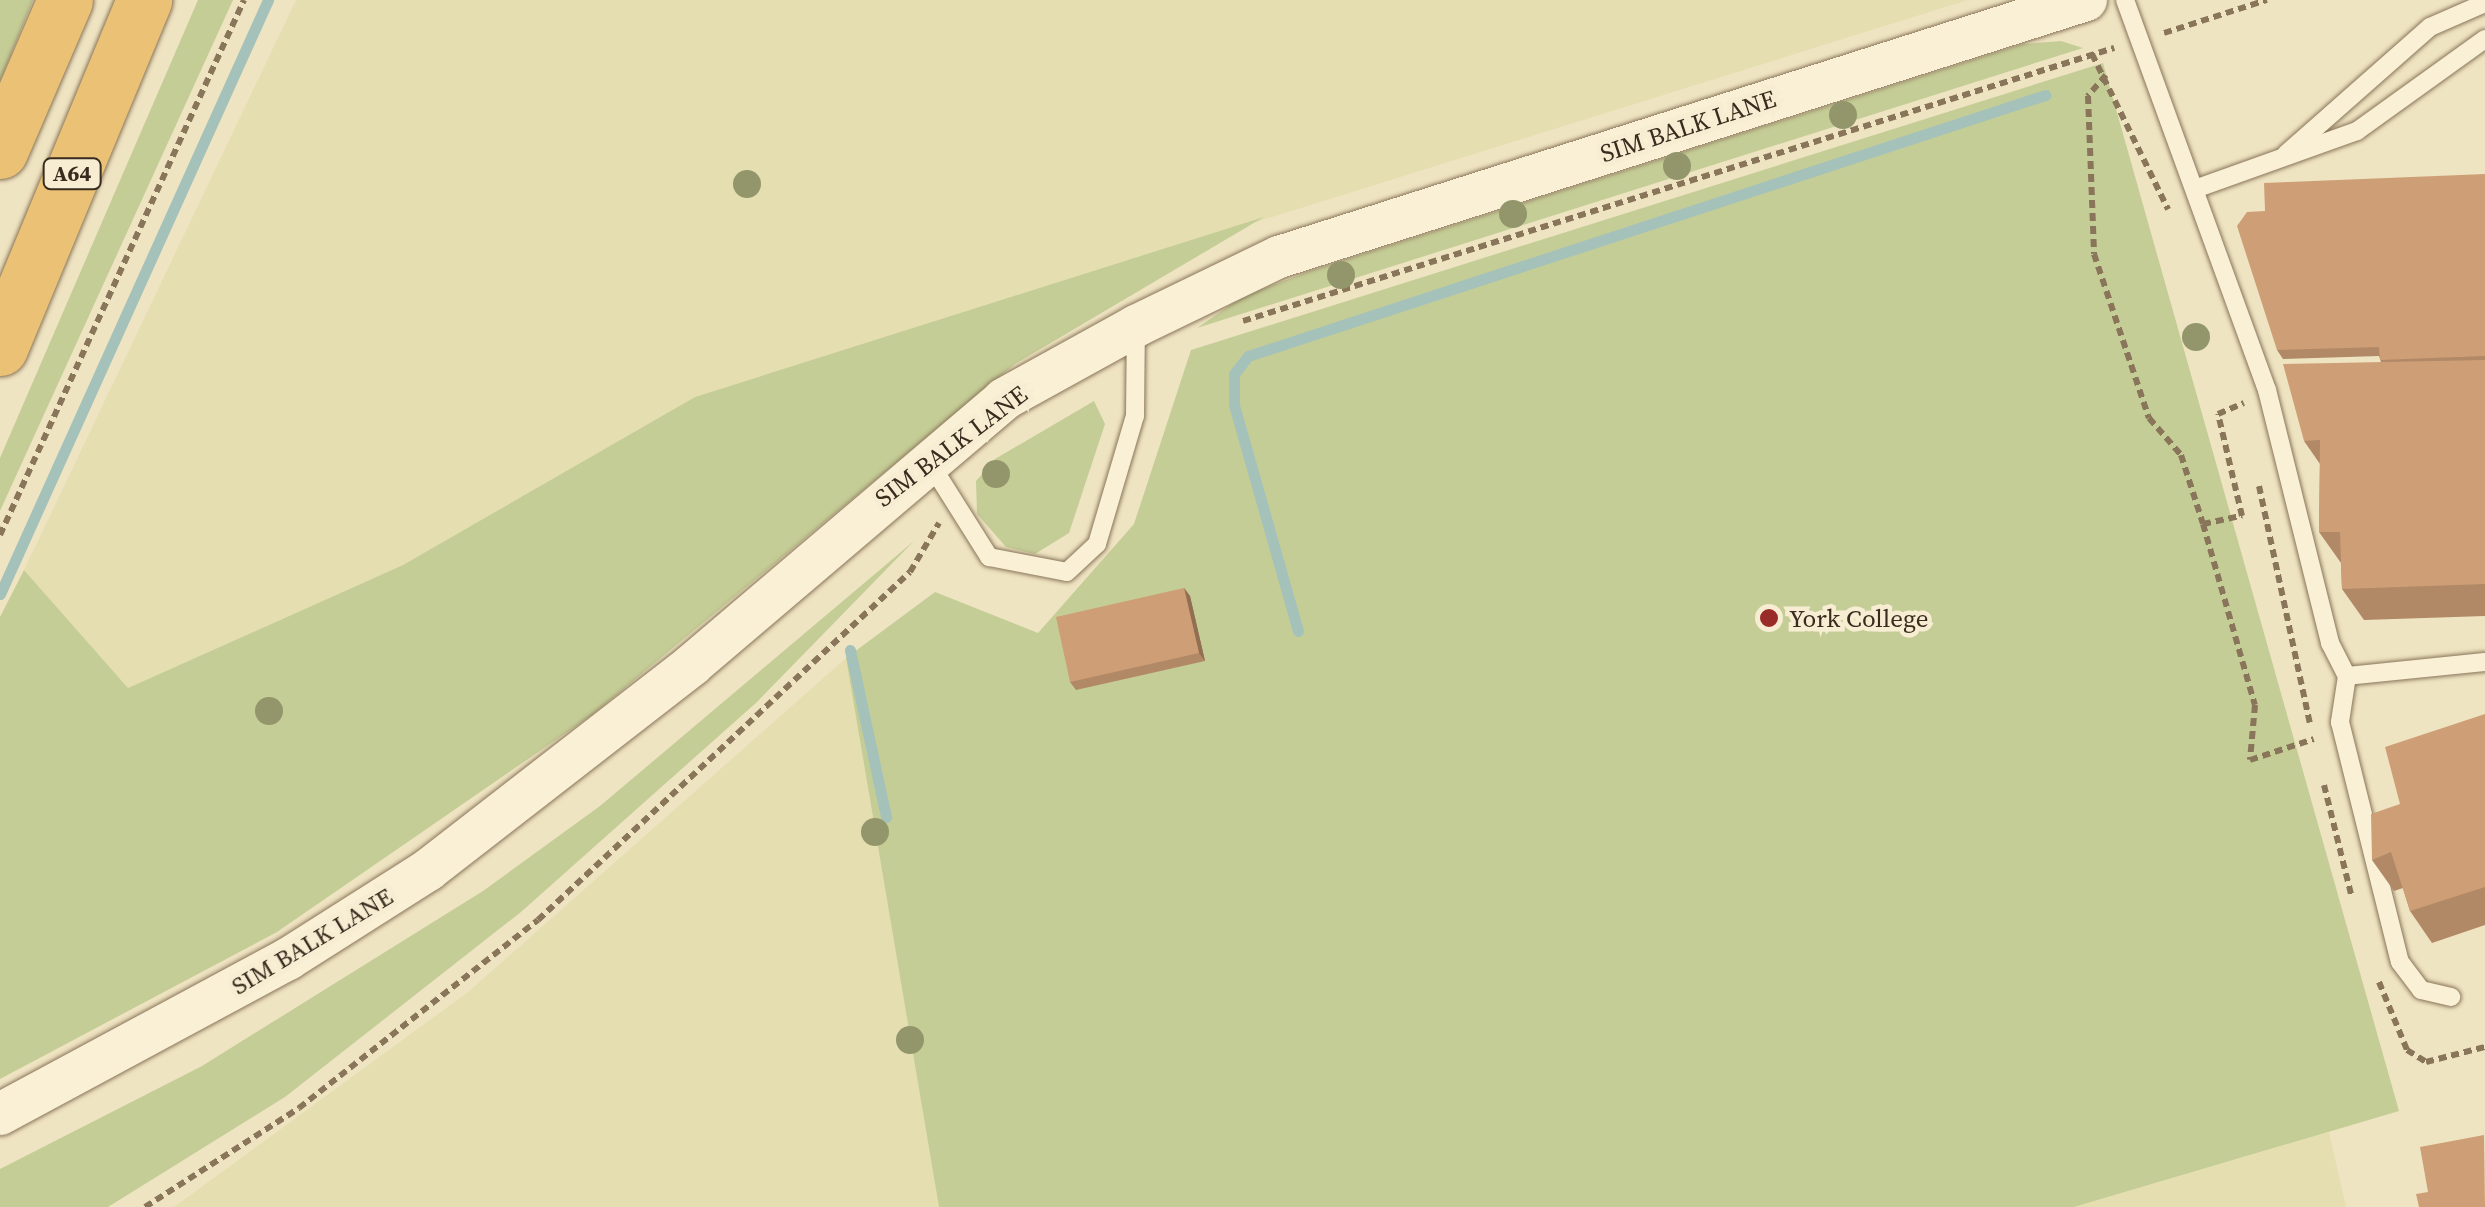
<!DOCTYPE html>
<style>
body{margin:0}
#map{position:relative;width:2485px;height:1207px;overflow:hidden;background:#efe4c2;font-family:"Source Serif 4",serif}
div>[style]{position:absolute}
[style*='--x']{left:calc(var(--x)*1px);top:calc(var(--y)*1px);width:calc(var(--w)*1px);rotate:calc(var(--a)*1deg)}
.farmland>*{inset:0;background:#e5deb0}
.green>*{inset:0;background:#c5cd96}
.stream>*{height:11px;margin:-5.5px;padding:0 5.5px;transform-origin:5.5px;border-radius:5.5px;background:#a5c2ba}
.path>*{height:6px;margin-top:-3px;transform-origin:0;background:repeating-linear-gradient(90deg,#897559 0 8px,transparent 0 13px)}
.roads{filter:drop-shadow(0 0 2px #897559) drop-shadow(0 0 2px #897559)}
.service>*{height:18px;margin:-9px;padding:0 9px;transform-origin:9px;border-radius:9px;background:#f9f0d6}
.tertiary>*{height:42px;margin:-21px;padding:0 21px;transform-origin:21px;border-radius:21px;background:#f9f0d6}
.trunk>*{height:55px;margin:-27.5px;padding:0 27.5px;transform-origin:27.5px;border-radius:27.5px;background:#eac175}
.trees>*{width:28px;height:28px;margin:-14px;border-radius:50%;background:#93966b}
.wall>*{inset:0;background:#b18966}
.shaded-wall>*{inset:0;background:#906f53}
.building>*{inset:0;background:#ce9f77}
.dots>*{width:28px;height:28px;translate:-50% -50%;box-sizing:border-box;border:5px solid #f6edd2;border-radius:50%}
span{translate:-50% -50%;white-space:nowrap;text-align:center;line-height:1.15;-webkit-text-stroke:9px #f6edd2;paint-order:stroke}
.shield-label span{padding:2px 8px;background:#f6edd2;border:2px solid;border-radius:8px;-webkit-text-stroke-width:0}
.shield-label{font-size:22px;color:#392c1e;font-weight:700}
.street-label{font-size:25px;color:#392c1e}
.poi-label{font-size:25px;color:#392c1e}
.left{translate:0 -50%;text-align:left}
</style>
<div id="map">
<div class="farmland">
<i style="clip-path:polygon(296px 0,1968px 0,695px 397px,403px 565px,128px 688px,24px 570px)"></i>
<i style="clip-path:polygon(846px 658px,939px 1207px,174px 1207px,468px 992px)"></i>
<i style="clip-path:polygon(2329px 1132px,2346px 1207px,2074px 1207px)"></i>
</div>
<div class="green">
<i style="clip-path:polygon(0 0,33px 0,0 81px)"></i>
<i style="clip-path:polygon(198px 0,233px 0,0 511px,0 458px)"></i>
<i style="clip-path:polygon(2061px 41px,2083px 48px,1197px 328px,1242px 297px,1310px 271px,2023px 44px)"></i>
<i style="clip-path:polygon(2103px 63px,2399px 1111px,2074px 1207px,939px 1207px,846px 658px,935px 592px,1038px 633px,1134px 524px,1191px 350px)"></i>
<i style="clip-path:polygon(1264px 217px,1015px 364px,592px 715px,277px 932px,0 1079px,0 617px,24px 570px,128px 688px,403px 565px,695px 397px)"></i>
<i style="clip-path:polygon(1094px 401px,1105px 424px,1069px 533px,1035px 554px,1006px 547px,977px 514px,976px 481px,995px 459px)"></i>
<i style="clip-path:polygon(914px 541px,757px 702px,521px 912px,285px 1097px,108px 1207px,0 1207px,0 1169px,202px 1066px,483px 891px,600px 806px)"></i>
</div>
<div class="stream">
<i style="--x:0;--y:594;--w:652;--a:-65.72"></i>
<i style="--x:1298;--y:631;--w:235;--a:-105.8"></i>
<i style="--x:1234;--y:405;--w:31;--a:-90"></i>
<i style="--x:1234;--y:374;--w:23;--a:-52"></i>
<i style="--x:1248;--y:356;--w:839;--a:-18.13"></i>
<i style="--x:850;--y:650;--w:171;--a:77.8"></i>
</div>
<div class="path">
<i style="--x:2164;--y:33;--w:108;--a:-17.8"></i>
<i style="--x:2092;--y:54;--w:173;--a:63.9"></i>
<i style="--x:2106;--y:75;--w:28;--a:131"></i>
<i style="--x:2088;--y:96;--w:158;--a:87.8"></i>
<i style="--x:2094;--y:254;--w:173;--a:71.5"></i>
<i style="--x:2149;--y:418;--w:49;--a:49.1"></i>
<i style="--x:2181;--y:455;--w:72;--a:72.3"></i>
<i style="--x:2203;--y:524;--w:40;--a:-12"></i>
<i style="--x:2242;--y:516;--w:105;--a:-103.2"></i>
<i style="--x:2218;--y:414;--w:28;--a:-23"></i>
<i style="--x:1243;--y:321;--w:913;--a:-17.4"></i>
<i style="--x:2259;--y:486;--w:242;--a:77.9"></i>
<i style="--x:2203;--y:524;--w:188;--a:74"></i>
<i style="--x:2255;--y:705;--w:55;--a:95.2"></i>
<i style="--x:2250;--y:760;--w:67;--a:-18.2"></i>
<i style="--x:0;--y:535;--w:588;--a:-65.48"></i>
<i style="--x:2324;--y:785;--w:116;--a:76.1"></i>
<i style="--x:2379;--y:982;--w:74;--a:67.6"></i>
<i style="--x:2407;--y:1050;--w:22;--a:32"></i>
<i style="--x:2426;--y:1062;--w:61;--a:-14.3"></i>
<i style="--x:145;--y:1207;--w:183;--a:-32.7"></i>
<i style="--x:299;--y:1108;--w:304;--a:-38.2"></i>
<i style="--x:538;--y:920;--w:509;--a:-43.09"></i>
<i style="--x:910;--y:572;--w:57;--a:-59.4"></i>
</div>
<div class="roads">
<div class="service">
<i style="--x:2125;--y:0;--w:415;--a:70"></i>
<i style="--x:2267;--y:390;--w:261;--a:76"></i>
<i style="--x:2330;--y:643;--w:37;--a:63"></i>
<i style="--x:2347;--y:676;--w:47;--a:98.7"></i>
<i style="--x:2340;--y:722;--w:247;--a:76"></i>
<i style="--x:2400;--y:962;--w:35;--a:53"></i>
<i style="--x:2421;--y:990;--w:31;--a:13"></i>
<i style="--x:2286;--y:154;--w:192;--a:-41.4"></i>
<i style="--x:2430;--y:27;--w:60;--a:-23.6"></i>
<i style="--x:2195;--y:189;--w:172;--a:-19.7"></i>
<i style="--x:2357;--y:131;--w:158;--a:-35.7"></i>
<i style="--x:928;--y:460;--w:115;--a:57.8"></i>
<i style="--x:989;--y:557;--w:79;--a:10.9"></i>
<i style="--x:1067;--y:572;--w:41;--a:-43"></i>
<i style="--x:1097;--y:544;--w:134;--a:-73.5"></i>
<i style="--x:1135;--y:416;--w:90;--a:-89.4"></i>
<i style="--x:2347;--y:676;--w:139;--a:-5.8"></i>
</div>
<div class="tertiary">
<i style="--x:0;--y:1114;--w:327;--a:-28.3"></i>
<i style="--x:288;--y:959;--w:166;--a:-32.4"></i>
<i style="--x:428;--y:870;--w:334;--a:-37.8"></i>
<i style="--x:692;--y:665;--w:410;--a:-40.4"></i>
<i style="--x:1004;--y:399;--w:151;--a:-28.9"></i>
<i style="--x:1136;--y:326;--w:159;--a:-25.8"></i>
<i style="--x:1279;--y:257;--w:847;--a:-17.66"></i>
</div>
<div class="trunk">
<i style="--x:0;--y:151;--w:164;--a:-66.7"></i>
<i style="--x:0;--y:348;--w:377;--a:-67.5"></i>
</div>
</div>
<div class="trees">
<i style="left:1843px;top:115px"></i>
<i style="left:1677px;top:166px"></i>
<i style="left:747px;top:184px"></i>
<i style="left:1513px;top:214px"></i>
<i style="left:1341px;top:275px"></i>
<i style="left:2196px;top:337px"></i>
<i style="left:996px;top:474px"></i>
<i style="left:269px;top:711px"></i>
<i style="left:875px;top:832px"></i>
<i style="left:910px;top:1040px"></i>
</div>
<div class="wall">
<i style="clip-path:polygon(2485px 174px,2485px 616px,2364px 620px,2342px 589px,2341px 563px,2319px 532px,2320px 464px,2304px 441px,2381px 362px,2379px 356px,2283px 359px,2277px 350px,2265px 211px)"></i>
<i style="clip-path:polygon(1184px 588px,1190px 596px,1205px 661px,1076px 690px,1070px 682px)"></i>
<i style="clip-path:polygon(2485px 714px,2485px 925px,2432px 943px,2410px 911px,2403px 888px,2394px 891px,2372px 860px,2400px 804px)"></i>
</div>
<div class="shaded-wall">
<i style="clip-path:polygon(1184px 588px,1190px 596px,1205px 661px,1199px 653px)"></i>
</div>
<div class="building">
<i style="clip-path:polygon(2485px 174px,2485px 356px,2380px 360px,2379px 347px,2277px 350px,2237px 226px,2247px 212px,2265px 211px,2264px 183px)"></i>
<i style="clip-path:polygon(2485px 360px,2485px 584px,2342px 589px,2340px 532px,2319px 532px,2320px 440px,2304px 441px,2283px 364px)"></i>
<i style="clip-path:polygon(1184px 588px,1199px 653px,1070px 682px,1056px 617px)"></i>
<i style="clip-path:polygon(2485px 714px,2485px 887px,2410px 911px,2391px 852px,2372px 860px,2371px 814px,2400px 804px,2385px 747px)"></i>
<i style="clip-path:polygon(2484px 1135px,2485px 1207px,2419px 1207px,2416px 1194px,2428px 1192px,2420px 1147px)"></i>
</div>
<div class="dots">
<i style="left:1769px;top:618px;background:#9a2c28"></i>
</div>
<div class="shield-label">
<span style="left:72px;top:174px">A64</span>
</div>
<div class="street-label">
<span style="left:1688px;top:126px;rotate:-18deg">SIM BALK LANE</span>
<span style="left:951px;top:446px;rotate:-37deg">SIM BALK LANE</span>
<span style="left:312px;top:941px;rotate:-31deg">SIM BALK LANE</span>
</div>
<div class="poi-label">
<span class="left" style="left:1789px;top:618px">York College</span>
</div>
</div>
